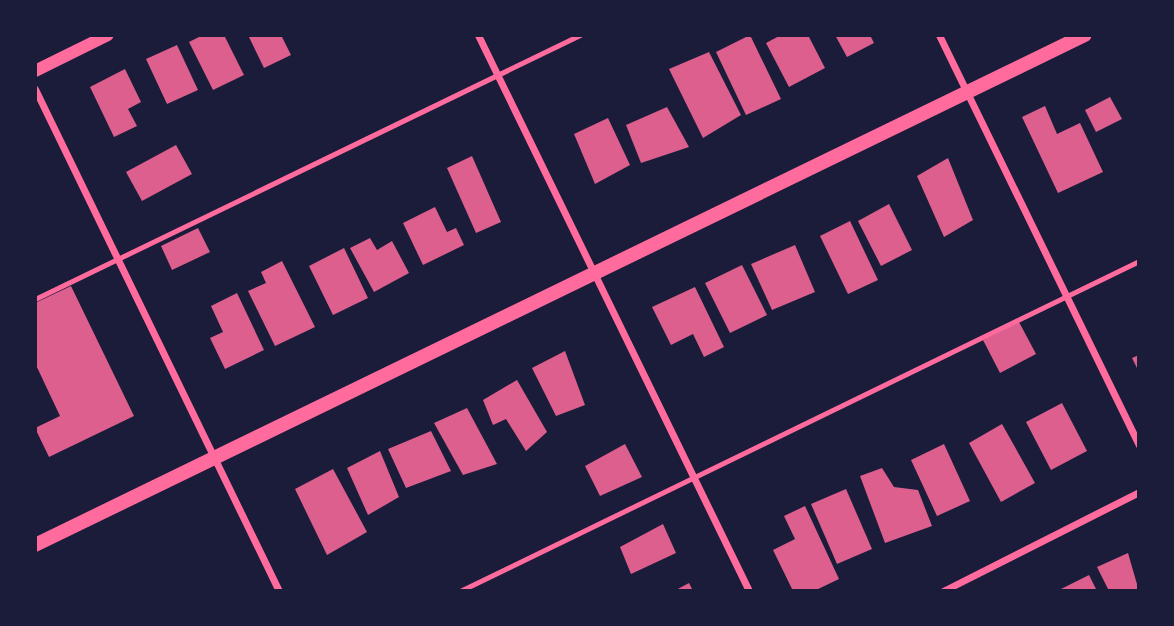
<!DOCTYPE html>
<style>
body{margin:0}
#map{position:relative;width:1174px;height:626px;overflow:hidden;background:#1b1b3a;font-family:"IBM Plex Sans",sans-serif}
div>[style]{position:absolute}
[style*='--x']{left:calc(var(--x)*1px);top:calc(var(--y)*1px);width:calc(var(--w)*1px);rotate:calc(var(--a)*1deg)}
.building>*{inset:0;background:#dd5f8e}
.service>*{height:5px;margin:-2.5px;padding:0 2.5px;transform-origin:2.5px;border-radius:2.5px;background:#ff6b9d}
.minor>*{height:7px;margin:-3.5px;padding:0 3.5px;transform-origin:3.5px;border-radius:3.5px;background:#ff6b9d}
.tertiary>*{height:12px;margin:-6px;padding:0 6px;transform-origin:6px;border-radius:6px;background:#ff6b9d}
.secondary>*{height:14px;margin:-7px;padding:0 7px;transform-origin:7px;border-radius:7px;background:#ff6b9d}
span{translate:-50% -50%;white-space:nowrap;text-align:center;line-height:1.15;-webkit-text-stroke:5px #1b1b3a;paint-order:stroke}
.frame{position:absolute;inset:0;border:37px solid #1b1b3a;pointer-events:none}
</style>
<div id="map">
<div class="building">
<i style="clip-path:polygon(203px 35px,224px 35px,244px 75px,213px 90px,189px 42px)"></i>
<i style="clip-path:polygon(248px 35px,281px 35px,291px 55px,264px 68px)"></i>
<i style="clip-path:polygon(750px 35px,781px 99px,746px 115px,716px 52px)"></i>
<i style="clip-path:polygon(781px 35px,808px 35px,825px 68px,789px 87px,766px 43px)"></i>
<i style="clip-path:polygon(835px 35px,870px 35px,874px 43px,847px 57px)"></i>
<i style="clip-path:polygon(177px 45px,198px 90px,167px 104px,146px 59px)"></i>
<i style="clip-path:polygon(709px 52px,741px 115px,703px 138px,669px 69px)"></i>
<i style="clip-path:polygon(125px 69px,141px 102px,128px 109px,137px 126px,114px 137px,90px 87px)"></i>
<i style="clip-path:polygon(1110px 97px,1122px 119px,1096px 132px,1085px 110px)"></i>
<i style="clip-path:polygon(1045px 106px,1057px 134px,1080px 123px,1103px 172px,1058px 193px,1022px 117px)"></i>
<i style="clip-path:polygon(667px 107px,689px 147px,641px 163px,626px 125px)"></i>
<i style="clip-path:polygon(608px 118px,630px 165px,595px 184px,574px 134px)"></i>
<i style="clip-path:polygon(176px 145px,192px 174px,142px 201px,126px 172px)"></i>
<i style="clip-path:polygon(472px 156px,501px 222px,476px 233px,447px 168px)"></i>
<i style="clip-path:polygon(948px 158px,973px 220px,944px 237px,917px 176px)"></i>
<i style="clip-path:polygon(889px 204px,912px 250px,881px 266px,858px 221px)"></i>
<i style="clip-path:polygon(435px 207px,447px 232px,456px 228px,464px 245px,423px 265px,403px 223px)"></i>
<i style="clip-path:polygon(850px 221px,878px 280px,848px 294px,820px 236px)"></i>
<i style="clip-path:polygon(198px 228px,210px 252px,172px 270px,161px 246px)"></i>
<i style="clip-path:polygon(370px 238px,377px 250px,392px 241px,409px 273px,374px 292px,350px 248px)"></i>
<i style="clip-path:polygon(795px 245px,815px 292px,772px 310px,751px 264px)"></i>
<i style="clip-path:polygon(344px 248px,368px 298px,333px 315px,309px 266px)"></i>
<i style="clip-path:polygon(282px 261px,315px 327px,275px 346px,248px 291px,266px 283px,261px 272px)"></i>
<i style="clip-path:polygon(742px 265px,767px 315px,730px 333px,705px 283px)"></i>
<i style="clip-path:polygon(71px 286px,134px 416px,49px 457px,35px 428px,60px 416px,35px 363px,35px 303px)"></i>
<i style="clip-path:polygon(695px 287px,724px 347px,704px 357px,693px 334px,671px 345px,652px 307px)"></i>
<i style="clip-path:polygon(237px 293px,264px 350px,225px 369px,210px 338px,223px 332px,211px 306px)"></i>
<i style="clip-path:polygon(1019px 322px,1036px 354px,1000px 373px,983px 340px)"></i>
<i style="clip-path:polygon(565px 351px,585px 405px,556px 416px,532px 368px)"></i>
<i style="clip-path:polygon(1139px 355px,1139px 372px,1132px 358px)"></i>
<i style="clip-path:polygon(517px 380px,547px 432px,526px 451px,506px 419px,493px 425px,483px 400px)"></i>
<i style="clip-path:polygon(1062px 403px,1087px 451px,1051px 470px,1026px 422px)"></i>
<i style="clip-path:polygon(467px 408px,497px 464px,463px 475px,434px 423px)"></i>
<i style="clip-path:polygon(1002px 424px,1035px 483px,1001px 502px,969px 443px)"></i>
<i style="clip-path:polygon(431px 431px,451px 471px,406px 488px,388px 449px)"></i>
<i style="clip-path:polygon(625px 444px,642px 477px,600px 496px,585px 466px)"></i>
<i style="clip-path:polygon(944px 444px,970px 501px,937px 516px,911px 460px)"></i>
<i style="clip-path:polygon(380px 451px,399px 497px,368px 515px,347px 468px)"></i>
<i style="clip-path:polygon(882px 468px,894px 487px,918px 490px,932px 526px,885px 543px,860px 476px)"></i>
<i style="clip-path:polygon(333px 469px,367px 532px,327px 555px,295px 489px)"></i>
<i style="clip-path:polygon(846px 489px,872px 549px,837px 564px,811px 504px)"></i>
<i style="clip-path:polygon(805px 506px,839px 579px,814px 591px,793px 591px,773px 550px,795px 539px,784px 516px)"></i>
<i style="clip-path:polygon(663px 524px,676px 553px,631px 574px,620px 547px)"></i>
<i style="clip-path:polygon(1128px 553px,1139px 591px,1109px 591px,1097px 567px)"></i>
<i style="clip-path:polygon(1089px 575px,1097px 591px,1062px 591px,1061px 589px)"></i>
<i style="clip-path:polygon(689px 583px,693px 591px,674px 591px)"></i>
</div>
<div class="service">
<i style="--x:35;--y:299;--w:606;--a:-25.85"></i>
<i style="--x:460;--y:591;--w:755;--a:-25.92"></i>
</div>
<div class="minor">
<i style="--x:478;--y:35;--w:619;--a:64.01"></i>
<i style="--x:939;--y:35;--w:456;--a:64"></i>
<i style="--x:35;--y:89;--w:558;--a:64.08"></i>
<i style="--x:943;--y:591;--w:220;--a:-26.8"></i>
</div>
<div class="tertiary">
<i style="--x:35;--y:71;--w:81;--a:-26.3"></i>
</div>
<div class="secondary">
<i style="--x:35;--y:545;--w:1167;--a:-25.91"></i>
</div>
<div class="frame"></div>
</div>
